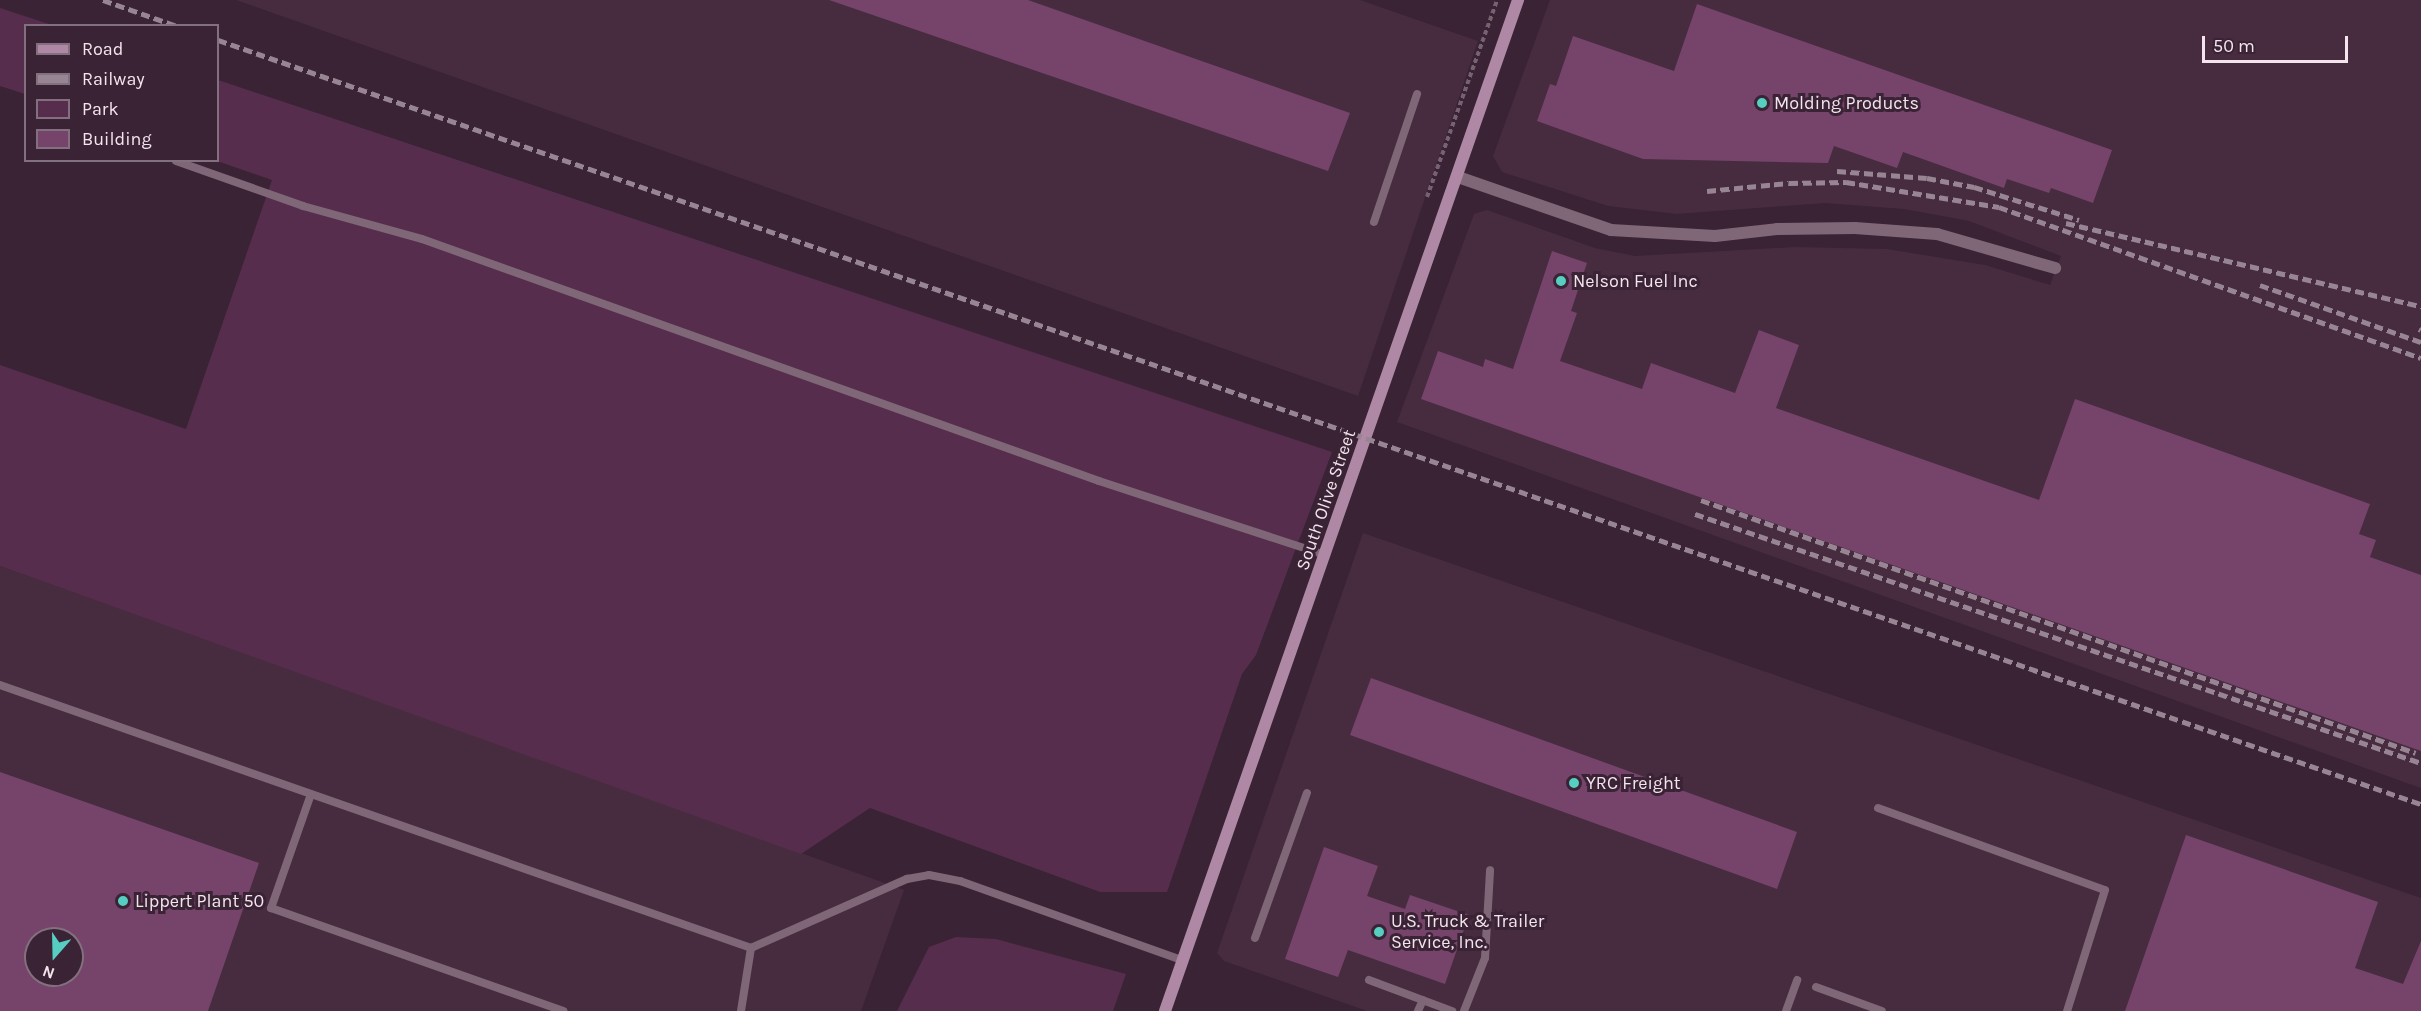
<!DOCTYPE html>
<style>
body{margin:0}
#map{position:relative;width:2421px;height:1011px;overflow:hidden;background:#392334;font-family:Karla,sans-serif}
div>[style]{position:absolute}
[style*='--x']{left:calc(var(--x)*1px);top:calc(var(--y)*1px);width:calc(var(--w)*1px);rotate:calc(var(--a)*1deg)}
.built>*{inset:0;background:#472c40}
.green>*{inset:0;background:#562d4d}
.building>*{inset:0;background:#76436a}
.path>*{height:4px;margin-top:-2px;transform-origin:0;background:repeating-linear-gradient(90deg,#766271 0 4.5px,transparent 0 7.5px)}
.lane>*{height:8px;margin:-4px;padding:0 4px;transform-origin:4px;border-radius:4px;background:#7f6778}
.street>*{height:12px;margin:-6px;padding:0 6px;transform-origin:6px;border-radius:6px;background:#7f6778}
.secondary>*{height:12px;margin:-6px;padding:0 6px;transform-origin:6px;border-radius:6px;background:#ae88a4}
.rail>*{height:4.5px;margin-top:-2.25px;transform-origin:0;background:repeating-linear-gradient(90deg,#988593 0 9px,transparent 0 13.5px)}
.dots>*{width:16px;height:16px;translate:-50% -50%;box-sizing:border-box;border:3px solid #392334;border-radius:50%}
span{translate:-50% -50%;white-space:nowrap;text-align:center;line-height:1.15;-webkit-text-stroke:6px #392334;paint-order:stroke}
.poi-label{font-size:18px;color:#f3e4ee}
.left{translate:0 -50%;text-align:left}
.street-label{font-size:18px;color:#f3e4ee}
.legend{position:absolute;left:24px;top:24px;width:195px;height:138px;box-sizing:border-box;background:#392334;border:2px solid #83707e;margin:0;padding:8px 10px;list-style:none;font-size:18px;color:#f3e4ee}
.legend li{display:flex;align-items:center;gap:12px;height:30px}
.legend b{width:30px;border:2px solid #83707e}
.north{position:absolute;left:24px;top:927px;width:60px;height:60px;box-sizing:border-box;background:#392334;border:2px solid #83707e;border-radius:50%;rotate:200deg;font-size:16px;font-weight:700;line-height:24px;text-align:center;color:#f3e4ee}
.north::after{content:'';display:block;margin:auto;width:21px;height:27px;background:#57cec2;clip-path:polygon(50% 0,100% 100%,50% 72%,0 100%)}
.scale{position:absolute;left:2202px;top:36px;width:146px;height:27px;box-sizing:border-box;border:3px solid #f3e4ee;border-top:0;padding-left:8px;font-size:18px;line-height:21px;white-space:nowrap;color:#f3e4ee;-webkit-text-stroke:4px #392334;paint-order:stroke}
</style>
<div id="map">
<div class="built">
<i style="clip-path:polygon(236px 0,1360px 0,1478px 41px,1358px 396px)"></i>
<i style="clip-path:polygon(1550px 0,2421px 0,2421px 788px,1397px 422px,1474px 214px,1487px 210px,1595px 248px,1635px 256px,1795px 247px,1887px 249px,1985px 265px,2050px 285px,2061px 256px,1969px 221px,1904px 209px,1825px 203px,1677px 214px,1608px 206px,1502px 172px,1493px 156px)"></i>
<i style="clip-path:polygon(1363px 533px,2421px 898px,2421px 1011px,1367px 1011px,1224px 961px,1217px 953px)"></i>
<i style="clip-path:polygon(evenodd,0 566px,904px 890px,861px 1011px,0 1011px,0 566px,36px 939px,72px 939px,72px 975px,36px 975px,36px 939px)"></i>
</div>
<div class="green">
<i style="clip-path:polygon(0 8px,52px 25px,26px 26px,25px 94px,0 86px)"></i>
<i style="clip-path:polygon(218px 80px,1332px 452px,1256px 655px,1242px 674px,1167px 892px,1100px 892px,870px 808px,801px 854px,0 566px,0 365px,186px 429px,272px 180px,217px 161px)"></i>
<i style="clip-path:polygon(956px 937px,996px 939px,1126px 974px,1113px 1011px,897px 1011px,929px 947px)"></i>
</div>
<div class="building">
<i style="clip-path:polygon(829px 0,1028px 0,1350px 113px,1328px 171px)"></i>
<i style="clip-path:polygon(1697px 4px,2112px 150px,2093px 203px,2051px 188px,2049px 193px,2007px 179px,2004px 188px,1903px 152px,1897px 168px,1834px 146px,1828px 163px,1643px 159px,1537px 121px,1550px 84px,1556px 86px,1573px 36px,1674px 71px)"></i>
<i style="clip-path:polygon(1552px 251px,1587px 263px,1571px 311px,1577px 313px,1560px 361px,1642px 389px,1651px 363px,1735px 393px,1759px 330px,1799px 345px,1776px 408px,2039px 500px,2075px 399px,2370px 504px,2359px 534px,2376px 540px,2370px 557px,2421px 575px,2421px 751px,1421px 399px,1438px 351px,1483px 367px,1485px 359px,1513px 369px)"></i>
<i style="clip-path:polygon(1371px 678px,1797px 832px,1777px 889px,1350px 735px)"></i>
<i style="clip-path:polygon(evenodd,0 772px,259px 863px,208px 1011px,0 1011px,0 772px,36px 939px,72px 939px,72px 975px,36px 975px,36px 939px)"></i>
<i style="clip-path:polygon(2186px 835px,2378px 902px,2355px 968px,2403px 984px,2421px 941px,2421px 1011px,2125px 1011px)"></i>
<i style="clip-path:polygon(1324px 847px,1378px 866px,1367px 896px,1405px 909px,1410px 895px,1469px 915px,1445px 984px,1348px 950px,1338px 977px,1285px 959px)"></i>
</div>
<div class="path">
<i style="--x:1427;--y:197;--w:209;--a:-70.4"></i>
</div>
<div class="lane">
<i style="--x:176;--y:161;--w:135;--a:19.5"></i>
<i style="--x:303;--y:206;--w:123;--a:15.5"></i>
<i style="--x:422;--y:239;--w:719;--a:19.67"></i>
<i style="--x:1099;--y:481;--w:239;--a:18.1"></i>
<i style="--x:1374;--y:222;--w:135;--a:-71.4"></i>
<i style="--x:0;--y:685;--w:796;--a:19.3"></i>
<i style="--x:751;--y:948;--w:171;--a:-23.9"></i>
<i style="--x:907;--y:879;--w:22;--a:-10"></i>
<i style="--x:929;--y:875;--w:32;--a:11"></i>
<i style="--x:960;--y:881;--w:236;--a:19.6"></i>
<i style="--x:311;--y:794;--w:121;--a:109.3"></i>
<i style="--x:271;--y:908;--w:310;--a:19.4"></i>
<i style="--x:1878;--y:808;--w:241;--a:19.9"></i>
<i style="--x:2105;--y:890;--w:127;--a:107.4"></i>
<i style="--x:1255;--y:938;--w:154;--a:-70.3"></i>
<i style="--x:1369;--y:980;--w:89;--a:20.5"></i>
<i style="--x:1816;--y:987;--w:70;--a:20"></i>
<i style="--x:741;--y:1011;--w:64;--a:-81"></i>
<i style="--x:1418;--y:1011;--w:12;--a:-66"></i>
<i style="--x:1464;--y:1011;--w:57;--a:-68.4"></i>
<i style="--x:1485;--y:958;--w:88;--a:-86.7"></i>
<i style="--x:1786;--y:1011;--w:33;--a:-70"></i>
</div>
<div class="street">
<i style="--x:1458;--y:177;--w:162;--a:19.1"></i>
<i style="--x:1611;--y:230;--w:104;--a:3.3"></i>
<i style="--x:1715;--y:236;--w:62;--a:-6.4"></i>
<i style="--x:1777;--y:229;--w:78;--a:-0.7"></i>
<i style="--x:1855;--y:228;--w:82;--a:4.2"></i>
<i style="--x:1937;--y:234;--w:123;--a:16.1"></i>
</div>
<div class="secondary">
<i style="--x:1165;--y:1011;--w:1071;--a:-70.75"></i>
</div>
<div class="rail">
<i style="--x:103;--y:0;--w:78;--a:19.4"></i>
<i style="--x:218;--y:40;--w:2332;--a:19.13"></i>
<i style="--x:1837;--y:171;--w:90;--a:4.4"></i>
<i style="--x:1927;--y:178;--w:48;--a:10.8"></i>
<i style="--x:1974;--y:187;--w:110;--a:17.4"></i>
<i style="--x:1707;--y:191;--w:82;--a:-5.6"></i>
<i style="--x:1789;--y:183;--w:57;--a:-1"></i>
<i style="--x:1846;--y:182;--w:155;--a:9.3"></i>
<i style="--x:1999;--y:207;--w:448;--a:19.7"></i>
<i style="--x:2066;--y:223;--w:365;--a:13.2"></i>
<i style="--x:2260;--y:285;--w:171;--a:19.5"></i>
<i style="--x:2419;--y:329;--w:2;--a:27"></i>
<i style="--x:1701;--y:500;--w:758;--a:19.49"></i>
<i style="--x:1695;--y:514;--w:768;--a:18.93"></i>
</div>
<div class="dots">
<i style="left:1762px;top:103px;background:#57cec2"></i>
<i style="left:1561px;top:281px;background:#57cec2"></i>
<i style="left:1574px;top:783px;background:#57cec2"></i>
<i style="left:123px;top:901px;background:#57cec2"></i>
<i style="left:1379px;top:932px;background:#57cec2"></i>
</div>
<div class="poi-label">
<span class="left" style="left:1774px;top:103px">Molding Products</span>
<span class="left" style="left:1573px;top:281px">Nelson Fuel Inc</span>
<span class="left" style="left:1586px;top:783px">YRC Freight</span>
<span class="left" style="left:135px;top:901px">Lippert Plant 50</span>
<span class="left" style="left:1391px;top:932px">U.S. Truck &amp; Trailer<br>Service, Inc.</span>
</div>
<div class="street-label">
<span style="left:1326px;top:500px;rotate:-71deg">South Olive Street</span>
</div>
<ul class="legend">
<li><b style="height:8px;background:#ae88a4"></b>Road</li>
<li><b style="height:8px;background:#988593"></b>Railway</li>
<li><b style="height:16px;background:#562d4d"></b>Park</li>
<li><b style="height:16px;background:#76436a"></b>Building</li>
</ul>
<div class="north">N</div>
<div class="scale">50 m</div>
</div>
